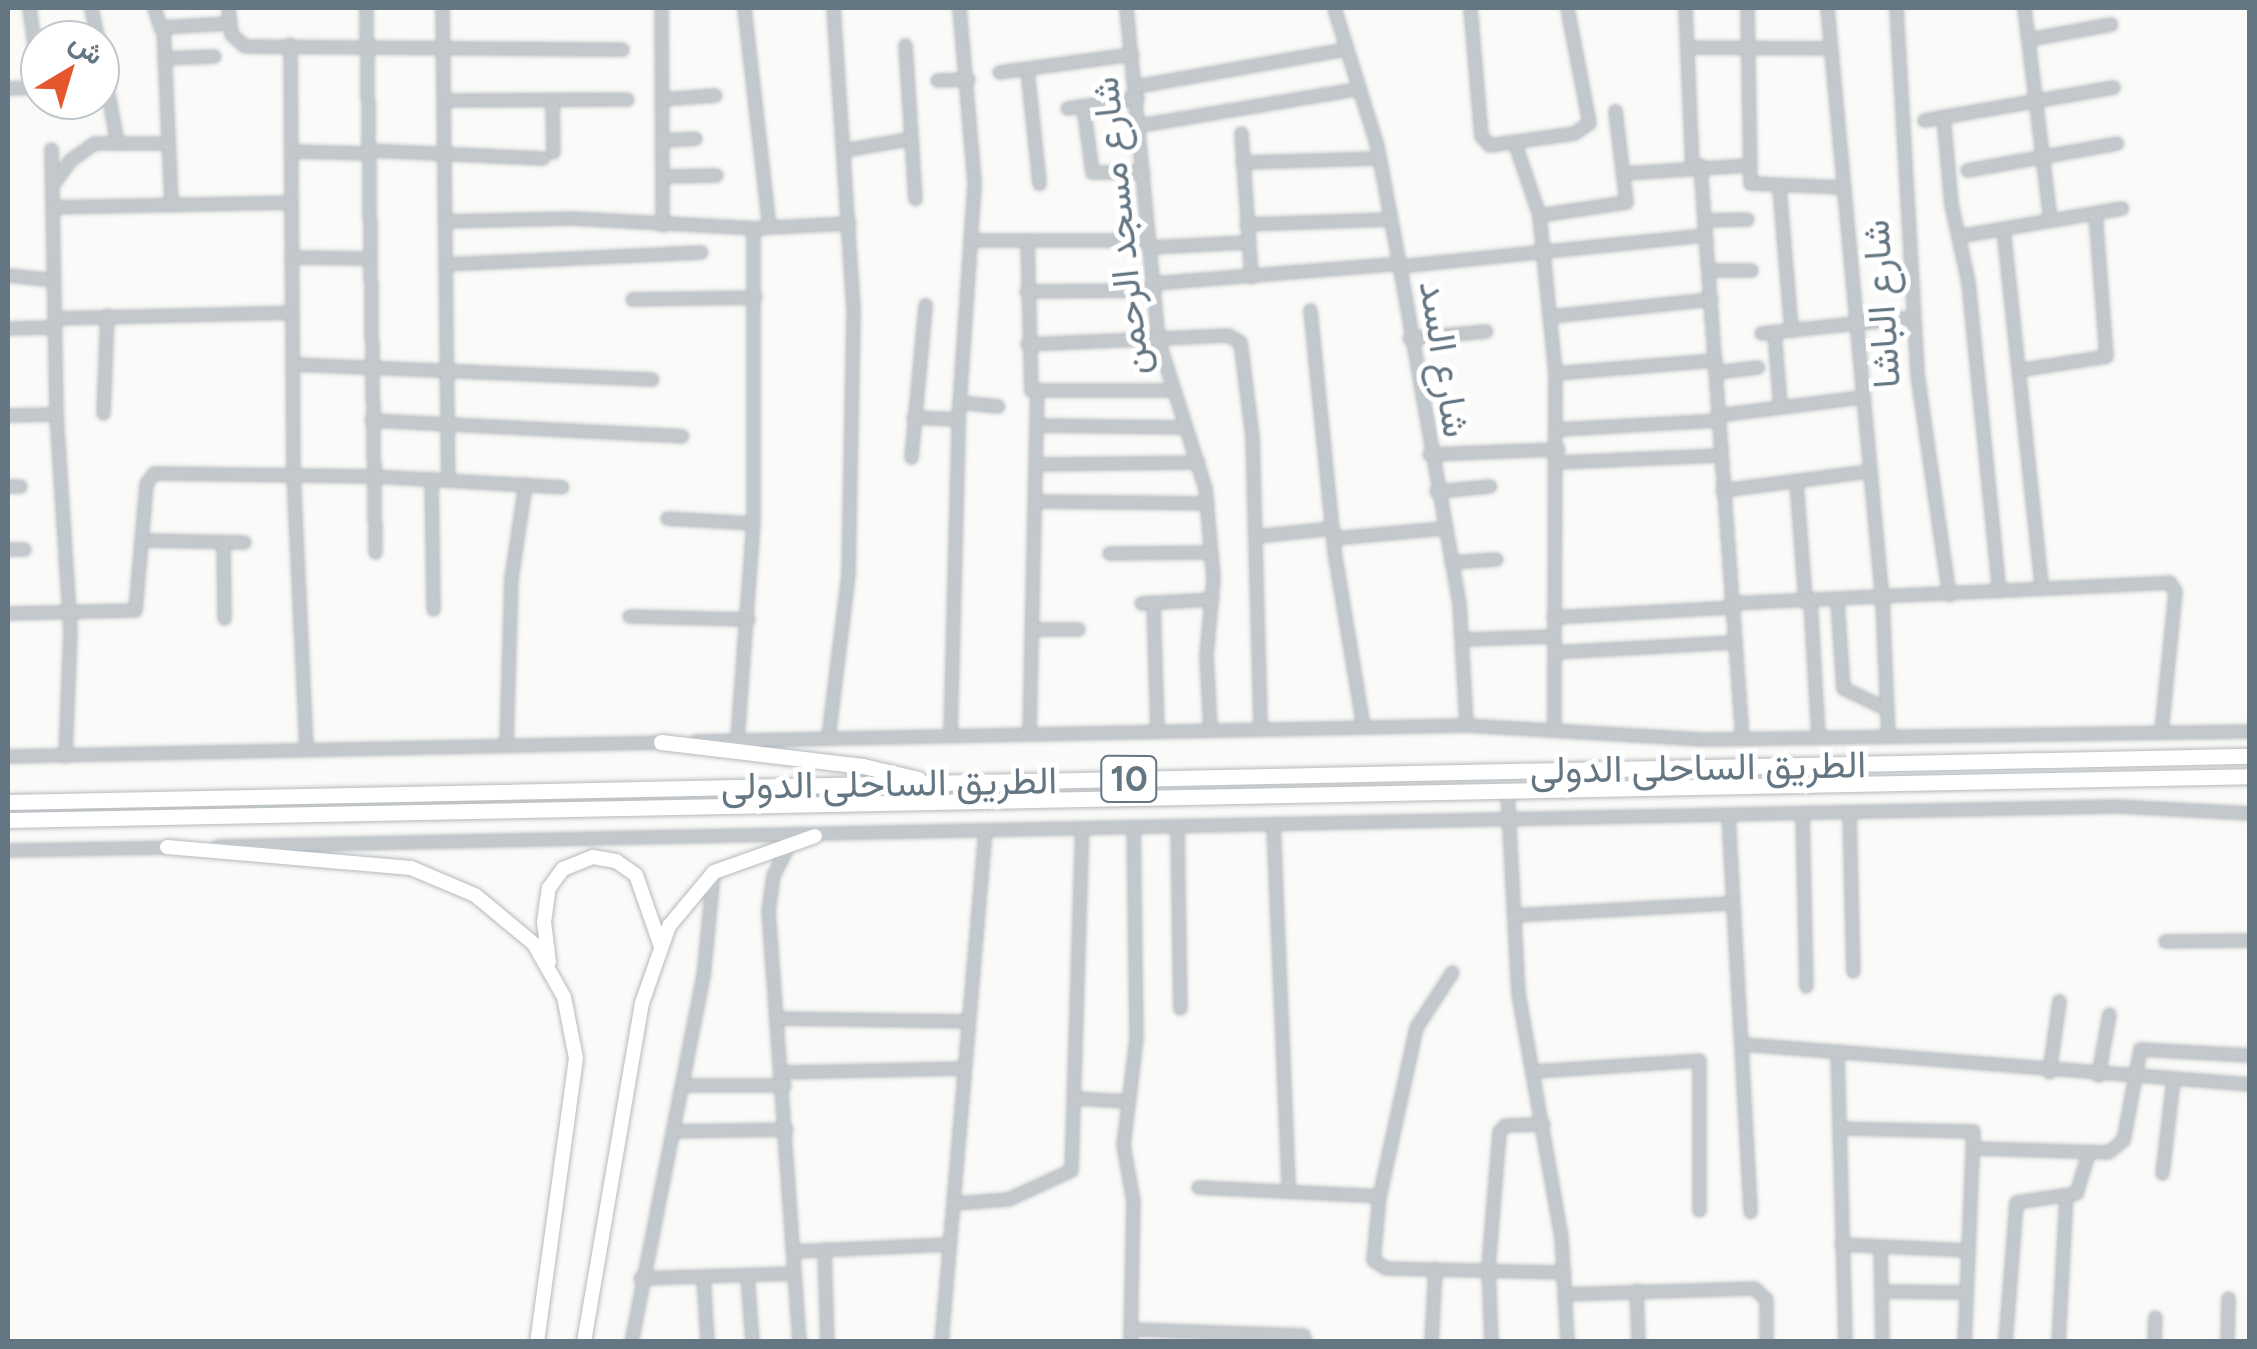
<!DOCTYPE html>
<meta charset="utf-8">
<style>
body{margin:0}
#map{position:relative;width:2257px;height:1349px;overflow:hidden;background:#fafaf8;font-family:Figtree,Vazirmatn,sans-serif}
div>[style]{position:absolute}
[style*='--x']{left:calc(var(--x)*1px);top:calc(var(--y)*1px);width:calc(var(--w)*1px);rotate:calc(var(--a)*1deg)}
.roads{filter:drop-shadow(0 0 2px #b5babe) drop-shadow(0 0 2px #b5babe)}
.minor>*{height:11px;margin:-5.5px;padding:0 5.5px;transform-origin:5.5px;border-radius:5.5px;background:#c3c8cc}
.major>*{height:14px;margin:-7px;padding:0 7px;transform-origin:7px;border-radius:7px;background:#fff}
.highway>*{height:15px;margin:-7.5px;padding:0 7.5px;transform-origin:7.5px;border-radius:7.5px;background:#fff}
span{translate:-50% -50%;white-space:nowrap;text-align:center;line-height:1.15;-webkit-text-stroke:10px #fff;paint-order:stroke}
.shield-label span{padding:2px 8px;background:#fff;border:2px solid;border-radius:8px;-webkit-text-stroke-width:0}
.shield-label{font-size:35px;color:#657683;font-weight:700}
.street-label{font-size:38px;color:#657683}
.frame{position:absolute;inset:0;border:10px solid #657683;pointer-events:none}
.north{position:absolute;left:20px;top:20px;width:100px;height:100px;box-sizing:border-box;background:#fff;border:2px solid #c1c8cd;border-radius:50%;rotate:38deg;font-size:28px;font-weight:700;line-height:40px;text-align:center;color:#657683}
.north::after{content:'';display:block;margin:auto;width:35px;height:45px;background:#e4572e;clip-path:polygon(50% 0,100% 100%,50% 72%,0 100%)}
</style>
<div id="map">
<div class="roads">
<div class="minor">
<i style="--x:29;--y:8;--w:78;--a:81.9"></i>
<i style="--x:91;--y:8;--w:33;--a:78"></i>
<i style="--x:154;--y:8;--w:20;--a:72"></i>
<i style="--x:160;--y:27;--w:70;--a:-3.3"></i>
<i style="--x:228;--y:8;--w:26;--a:83"></i>
<i style="--x:231;--y:34;--w:18;--a:41"></i>
<i style="--x:245;--y:46;--w:377;--a:0.5"></i>
<i style="--x:366;--y:8;--w:544;--a:89.05"></i>
<i style="--x:442;--y:8;--w:470;--a:89.3"></i>
<i style="--x:661;--y:8;--w:217;--a:89.7"></i>
<i style="--x:744;--y:8;--w:220;--a:83.5"></i>
<i style="--x:1126;--y:8;--w:334;--a:84.5"></i>
<i style="--x:1158;--y:340;--w:155;--a:72.4"></i>
<i style="--x:1205;--y:488;--w:90;--a:84.9"></i>
<i style="--x:1213;--y:578;--w:77;--a:95.2"></i>
<i style="--x:1206;--y:655;--w:75;--a:86.9"></i>
<i style="--x:1334;--y:8;--w:145;--a:72.7"></i>
<i style="--x:1377;--y:146;--w:119;--a:79.4"></i>
<i style="--x:1399;--y:263;--w:345;--a:80"></i>
<i style="--x:1459;--y:603;--w:122;--a:86.7"></i>
<i style="--x:1470;--y:8;--w:128;--a:85.1"></i>
<i style="--x:1481;--y:136;--w:12;--a:48"></i>
<i style="--x:1489;--y:145;--w:86;--a:-8"></i>
<i style="--x:1574;--y:133;--w:18;--a:-34"></i>
<i style="--x:1589;--y:123;--w:117;--a:-100.8"></i>
<i style="--x:1685;--y:8;--w:158;--a:87.5"></i>
<i style="--x:1747;--y:8;--w:175;--a:89"></i>
<i style="--x:1750;--y:183;--w:93;--a:2.5"></i>
<i style="--x:1827;--y:8;--w:595;--a:84.69"></i>
<i style="--x:1882;--y:600;--w:135;--a:87.5"></i>
<i style="--x:1896;--y:8;--w:367;--a:86.7"></i>
<i style="--x:1917;--y:374;--w:223;--a:81.8"></i>
<i style="--x:2024;--y:8;--w:214;--a:83"></i>
<i style="--x:163;--y:27;--w:178;--a:87.4"></i>
<i style="--x:2029;--y:39;--w:83;--a:-10.4"></i>
<i style="--x:290;--y:44;--w:429;--a:89.6"></i>
<i style="--x:293;--y:473;--w:275;--a:87.3"></i>
<i style="--x:905;--y:45;--w:154;--a:86.3"></i>
<i style="--x:1687;--y:47;--w:143;--a:0.4"></i>
<i style="--x:100;--y:51;--w:94;--a:79.5"></i>
<i style="--x:164;--y:58;--w:50;--a:-2.3"></i>
<i style="--x:1027;--y:70;--w:114;--a:83.9"></i>
<i style="--x:999;--y:72;--w:134;--a:-7.7"></i>
<i style="--x:937;--y:80;--w:31;--a:-2"></i>
<i style="--x:1136;--y:86;--w:212;--a:-10"></i>
<i style="--x:8;--y:88;--w:32;--a:-2"></i>
<i style="--x:661;--y:99;--w:54;--a:-4.2"></i>
<i style="--x:444;--y:100;--w:183;--a:-0.3"></i>
<i style="--x:552;--y:102;--w:50;--a:88.9"></i>
<i style="--x:1083;--y:106;--w:67;--a:82.2"></i>
<i style="--x:1092;--y:172;--w:51;--a:0"></i>
<i style="--x:1067;--y:108;--w:71;--a:-8.1"></i>
<i style="--x:1943;--y:116;--w:88;--a:84.8"></i>
<i style="--x:1951;--y:204;--w:80;--a:77.7"></i>
<i style="--x:1968;--y:282;--w:310;--a:84.3"></i>
<i style="--x:1924;--y:120;--w:192;--a:-9.9"></i>
<i style="--x:1140;--y:125;--w:219;--a:-9.5"></i>
<i style="--x:1241;--y:133;--w:144;--a:86"></i>
<i style="--x:662;--y:140;--w:33;--a:-3"></i>
<i style="--x:1514;--y:141;--w:78;--a:71.3"></i>
<i style="--x:1539;--y:215;--w:159;--a:84.2"></i>
<i style="--x:1555;--y:373;--w:356;--a:90.2"></i>
<i style="--x:51;--y:149;--w:265;--a:88.9"></i>
<i style="--x:56;--y:414;--w:217;--a:86.3"></i>
<i style="--x:70;--y:631;--w:125;--a:92.3"></i>
<i style="--x:368;--y:150;--w:175;--a:2.6"></i>
<i style="--x:844;--y:150;--w:65;--a:-9.8"></i>
<i style="--x:291;--y:151;--w:77;--a:1.5"></i>
<i style="--x:1242;--y:162;--w:137;--a:-1.7"></i>
<i style="--x:1700;--y:165;--w:575;--a:85.81"></i>
<i style="--x:1967;--y:170;--w:152;--a:-10.2"></i>
<i style="--x:1624;--y:173;--w:124;--a:-3.7"></i>
<i style="--x:662;--y:176;--w:54;--a:-1.1"></i>
<i style="--x:52;--y:185;--w:31;--a:-54"></i>
<i style="--x:70;--y:160;--w:29;--a:-35"></i>
<i style="--x:94;--y:143;--w:73;--a:0"></i>
<i style="--x:1779;--y:187;--w:144;--a:85.2"></i>
<i style="--x:52;--y:207;--w:239;--a:-1.2"></i>
<i style="--x:1539;--y:215;--w:88;--a:-8.5"></i>
<i style="--x:1626;--y:202;--w:92;--a:-96.9"></i>
<i style="--x:1704;--y:220;--w:43;--a:-1.3"></i>
<i style="--x:445;--y:221;--w:126;--a:-1.4"></i>
<i style="--x:571;--y:218;--w:182;--a:3.1"></i>
<i style="--x:753;--y:228;--w:96;--a:-3"></i>
<i style="--x:1246;--y:224;--w:144;--a:-2"></i>
<i style="--x:2003;--y:228;--w:360;--a:83.9"></i>
<i style="--x:1958;--y:236;--w:166;--a:-9.7"></i>
<i style="--x:970;--y:240;--w:178;--a:0"></i>
<i style="--x:1027;--y:240;--w:150;--a:88.5"></i>
<i style="--x:1031;--y:390;--w:139;--a:0"></i>
<i style="--x:1149;--y:247;--w:98;--a:-2.9"></i>
<i style="--x:291;--y:257;--w:78;--a:0.7"></i>
<i style="--x:445;--y:264;--w:256;--a:-2.7"></i>
<i style="--x:1399;--y:266;--w:308;--a:-5.8"></i>
<i style="--x:1708;--y:270;--w:43;--a:0"></i>
<i style="--x:8;--y:275;--w:46;--a:6.2"></i>
<i style="--x:1153;--y:283;--w:247;--a:-4.6"></i>
<i style="--x:1026;--y:291;--w:128;--a:-0.4"></i>
<i style="--x:632;--y:299;--w:123;--a:-0.9"></i>
<i style="--x:1310;--y:310;--w:242;--a:84.3"></i>
<i style="--x:1334;--y:551;--w:178;--a:80.6"></i>
<i style="--x:1550;--y:316;--w:162;--a:-6"></i>
<i style="--x:54;--y:318;--w:238;--a:-1.4"></i>
<i style="--x:8;--y:328;--w:46;--a:-1.2"></i>
<i style="--x:1774;--y:332;--w:75;--a:85.4"></i>
<i style="--x:1761;--y:333;--w:153;--a:-6"></i>
<i style="--x:1409;--y:338;--w:77;--a:-5.2"></i>
<i style="--x:1027;--y:344;--w:201;--a:-2.6"></i>
<i style="--x:1228;--y:335;--w:14;--a:30"></i>
<i style="--x:1240;--y:342;--w:95;--a:82.7"></i>
<i style="--x:1252;--y:436;--w:293;--a:88.4"></i>
<i style="--x:292;--y:364;--w:360;--a:2.4"></i>
<i style="--x:2018;--y:370;--w:89;--a:-9"></i>
<i style="--x:2106;--y:356;--w:143;--a:-94.4"></i>
<i style="--x:1716;--y:372;--w:42;--a:-6.8"></i>
<i style="--x:1555;--y:373;--w:161;--a:-4.6"></i>
<i style="--x:959;--y:402;--w:39;--a:6"></i>
<i style="--x:103;--y:413;--w:98;--a:-87.7"></i>
<i style="--x:8;--y:415;--w:48;--a:-1.2"></i>
<i style="--x:1717;--y:415;--w:145;--a:-7.1"></i>
<i style="--x:913;--y:417;--w:45;--a:2.5"></i>
<i style="--x:371;--y:420;--w:311;--a:2.9"></i>
<i style="--x:1038;--y:425;--w:143;--a:0.8"></i>
<i style="--x:1559;--y:429;--w:159;--a:-3.2"></i>
<i style="--x:1429;--y:454;--w:129;--a:-2.2"></i>
<i style="--x:911;--y:457;--w:153;--a:-84.7"></i>
<i style="--x:1558;--y:462;--w:162;--a:-2.5"></i>
<i style="--x:1038;--y:464;--w:160;--a:-0.7"></i>
<i style="--x:431;--y:478;--w:131;--a:89.1"></i>
<i style="--x:1796;--y:481;--w:121;--a:85.7"></i>
<i style="--x:8;--y:486;--w:12;--a:0"></i>
<i style="--x:1722;--y:490;--w:148;--a:-7.4"></i>
<i style="--x:1436;--y:491;--w:54;--a:-5.3"></i>
<i style="--x:1039;--y:501;--w:168;--a:0.7"></i>
<i style="--x:667;--y:518;--w:86;--a:3.3"></i>
<i style="--x:1255;--y:536;--w:78;--a:-5.9"></i>
<i style="--x:1334;--y:538;--w:110;--a:-5.2"></i>
<i style="--x:142;--y:540;--w:102;--a:1.1"></i>
<i style="--x:223;--y:542;--w:76;--a:89.2"></i>
<i style="--x:8;--y:549;--w:16;--a:0"></i>
<i style="--x:1109;--y:553;--w:102;--a:-0.6"></i>
<i style="--x:1451;--y:562;--w:45;--a:-3.8"></i>
<i style="--x:1810;--y:601;--w:136;--a:86.6"></i>
<i style="--x:1837;--y:601;--w:87;--a:86.1"></i>
<i style="--x:1843;--y:688;--w:49;--a:25.5"></i>
<i style="--x:1153;--y:602;--w:129;--a:88.2"></i>
<i style="--x:1141;--y:603;--w:71;--a:-3.2"></i>
<i style="--x:1730;--y:603;--w:440;--a:-2.7"></i>
<i style="--x:2169;--y:582;--w:11;--a:56"></i>
<i style="--x:2175;--y:591;--w:141;--a:95.7"></i>
<i style="--x:8;--y:613;--w:127;--a:-1.4"></i>
<i style="--x:135;--y:610;--w:127;--a:-85"></i>
<i style="--x:146;--y:483;--w:13;--a:-51"></i>
<i style="--x:154;--y:473;--w:220;--a:0.8"></i>
<i style="--x:374;--y:476;--w:188;--a:3.3"></i>
<i style="--x:629;--y:616;--w:119;--a:1.4"></i>
<i style="--x:1553;--y:617;--w:177;--a:-3.2"></i>
<i style="--x:1036;--y:629;--w:42;--a:0"></i>
<i style="--x:1464;--y:639;--w:89;--a:-1.9"></i>
<i style="--x:1554;--y:652;--w:179;--a:-3.2"></i>
<i style="--x:1029;--y:733;--w:342;--a:-88.7"></i>
<i style="--x:950;--y:735;--w:316;--a:-88.5"></i>
<i style="--x:958;--y:419;--w:238;--a:-86.1"></i>
<i style="--x:974;--y:182;--w:175;--a:-94.9"></i>
<i style="--x:828;--y:737;--w:163;--a:-83"></i>
<i style="--x:848;--y:575;--w:267;--a:-88.9"></i>
<i style="--x:853;--y:308;--w:301;--a:-93.8"></i>
<i style="--x:737;--y:739;--w:217;--a:-85.8"></i>
<i style="--x:753;--y:523;--w:295;--a:-90"></i>
<i style="--x:695;--y:741;--w:771;--a:-1.19"></i>
<i style="--x:1466;--y:725;--w:238;--a:3.4"></i>
<i style="--x:1704;--y:739;--w:546;--a:-0.84"></i>
<i style="--x:506;--y:744;--w:166;--a:-88.3"></i>
<i style="--x:511;--y:578;--w:95;--a:-81.5"></i>
<i style="--x:8;--y:756;--w:658;--a:-1.22"></i>
<i style="--x:1507;--y:791;--w:202;--a:86.9"></i>
<i style="--x:1518;--y:993;--w:248;--a:80"></i>
<i style="--x:1561;--y:1237;--w:105;--a:86.7"></i>
<i style="--x:1849;--y:812;--w:159;--a:88.6"></i>
<i style="--x:1802;--y:813;--w:173;--a:88.7"></i>
<i style="--x:1728;--y:815;--w:397;--a:86.8"></i>
<i style="--x:1273;--y:824;--w:363;--a:87.6"></i>
<i style="--x:1177;--y:827;--w:181;--a:89.1"></i>
<i style="--x:790;--y:842;--w:37;--a:117"></i>
<i style="--x:773;--y:875;--w:34;--a:98"></i>
<i style="--x:768;--y:909;--w:434;--a:85.9"></i>
<i style="--x:217;--y:846;--w:1900;--a:-1.21"></i>
<i style="--x:2117;--y:806;--w:133;--a:3"></i>
<i style="--x:8;--y:850;--w:165;--a:-1"></i>
<i style="--x:1514;--y:915;--w:215;--a:-3.2"></i>
<i style="--x:2165;--y:941;--w:85;--a:-0.7"></i>
<i style="--x:1452;--y:972;--w:66;--a:123.2"></i>
<i style="--x:1416;--y:1027;--w:173;--a:102.3"></i>
<i style="--x:1379;--y:1196;--w:64;--a:95.4"></i>
<i style="--x:1373;--y:1260;--w:15;--a:32"></i>
<i style="--x:1386;--y:1268;--w:178;--a:1.3"></i>
<i style="--x:776;--y:1018;--w:190;--a:0.9"></i>
<i style="--x:1743;--y:1044;--w:509;--a:4.51"></i>
<i style="--x:1837;--y:1051;--w:291;--a:88.4"></i>
<i style="--x:1535;--y:1071;--w:164;--a:-3.8"></i>
<i style="--x:1699;--y:1060;--w:150;--a:90"></i>
<i style="--x:782;--y:1072;--w:180;--a:-1.3"></i>
<i style="--x:2049;--y:1072;--w:72;--a:-82"></i>
<i style="--x:2098;--y:1075;--w:62;--a:-79.8"></i>
<i style="--x:683;--y:1085;--w:101;--a:0"></i>
<i style="--x:1074;--y:1098;--w:53;--a:3.2"></i>
<i style="--x:1839;--y:1128;--w:134;--a:1.3"></i>
<i style="--x:1973;--y:1131;--w:211;--a:92.4"></i>
<i style="--x:675;--y:1131;--w:111;--a:-1"></i>
<i style="--x:1974;--y:1148;--w:134;--a:1.7"></i>
<i style="--x:2108;--y:1152;--w:19;--a:-39"></i>
<i style="--x:2123;--y:1140;--w:93;--a:-79.4"></i>
<i style="--x:2140;--y:1049;--w:110;--a:3.1"></i>
<i style="--x:2162;--y:1173;--w:94;--a:-83.3"></i>
<i style="--x:1198;--y:1187;--w:181;--a:2.8"></i>
<i style="--x:954;--y:1203;--w:54;--a:-4.2"></i>
<i style="--x:1008;--y:1199;--w:69;--a:-24.7"></i>
<i style="--x:1071;--y:1170;--w:342;--a:-88.2"></i>
<i style="--x:1841;--y:1244;--w:126;--a:2.7"></i>
<i style="--x:1880;--y:1246;--w:96;--a:88.8"></i>
<i style="--x:824;--y:1249;--w:93;--a:88.2"></i>
<i style="--x:794;--y:1251;--w:155;--a:-2.6"></i>
<i style="--x:747;--y:1275;--w:67;--a:85.7"></i>
<i style="--x:703;--y:1276;--w:66;--a:86.5"></i>
<i style="--x:640;--y:1278;--w:154;--a:-1.9"></i>
<i style="--x:1636;--y:1290;--w:52;--a:87.8"></i>
<i style="--x:1881;--y:1291;--w:84;--a:0.7"></i>
<i style="--x:1565;--y:1294;--w:189;--a:-1.8"></i>
<i style="--x:1754;--y:1288;--w:16;--a:43"></i>
<i style="--x:1766;--y:1299;--w:43;--a:90"></i>
<i style="--x:1130;--y:1329;--w:173;--a:2"></i>
<i style="--x:1303;--y:1335;--w:7;--a:74"></i>
<i style="--x:631;--y:1342;--w:373;--a:-78.9"></i>
<i style="--x:703;--y:976;--w:102;--a:-84.4"></i>
<i style="--x:941;--y:1342;--w:514;--a:-85.09"></i>
<i style="--x:1130;--y:1342;--w:141;--a:-88.8"></i>
<i style="--x:1133;--y:1201;--w:57;--a:-100.1"></i>
<i style="--x:1123;--y:1145;--w:109;--a:-83.1"></i>
<i style="--x:1136;--y:1037;--w:209;--a:-90.8"></i>
<i style="--x:1431;--y:1342;--w:74;--a:-86.9"></i>
<i style="--x:1491;--y:1342;--w:76;--a:-92.3"></i>
<i style="--x:1488;--y:1266;--w:135;--a:-85.3"></i>
<i style="--x:1499;--y:1131;--w:8;--a:-45"></i>
<i style="--x:1505;--y:1125;--w:38;--a:-2"></i>
<i style="--x:2005;--y:1342;--w:140;--a:-85.5"></i>
<i style="--x:2016;--y:1202;--w:61;--a:-8.5"></i>
<i style="--x:2076;--y:1193;--w:39;--a:-73"></i>
<i style="--x:2058;--y:1342;--w:146;--a:-86.9"></i>
<i style="--x:2154;--y:1342;--w:25;--a:-88"></i>
<i style="--x:2227;--y:1342;--w:44;--a:-88.7"></i>
</div>
<div class="major">
<i style="--x:167;--y:847;--w:245;--a:4.9"></i>
<i style="--x:411;--y:868;--w:69;--a:22.9"></i>
<i style="--x:475;--y:895;--w:77;--a:39.7"></i>
<i style="--x:534;--y:944;--w:61;--a:60.5"></i>
<i style="--x:564;--y:997;--w:62;--a:78.9"></i>
<i style="--x:576;--y:1058;--w:287;--a:97.8"></i>
<i style="--x:549;--y:962;--w:40;--a:-97.1"></i>
<i style="--x:544;--y:922;--w:34;--a:-82"></i>
<i style="--x:549;--y:888;--w:24;--a:-54"></i>
<i style="--x:563;--y:869;--w:32;--a:-22"></i>
<i style="--x:593;--y:857;--w:23;--a:10"></i>
<i style="--x:616;--y:861;--w:24;--a:35"></i>
<i style="--x:636;--y:875;--w:73;--a:70.8"></i>
<i style="--x:584;--y:1342;--w:344;--a:-80.3"></i>
<i style="--x:642;--y:1003;--w:82;--a:-70.7"></i>
<i style="--x:669;--y:926;--w:70;--a:-50.2"></i>
<i style="--x:714;--y:872;--w:107;--a:-19.6"></i>
</div>
<div class="highway">
<i style="--x:661;--y:742;--w:203;--a:6.8"></i>
<i style="--x:863;--y:766;--w:57;--a:13.3"></i>
<i style="--x:8;--y:802;--w:2242;--a:-1.18"></i>
<i style="--x:8;--y:820;--w:2242;--a:-1.12"></i>
</div>
</div>
<div class="shield-label">
<span style="left:1129px;top:779px">10</span>
</div>
<div class="street-label">
<span style="left:1121px;top:226px;rotate:-96deg">شارع مسجد الرحمن</span>
<span style="left:1882px;top:304px;rotate:-94deg">شارع الباشا</span>
<span style="left:1444px;top:359px;rotate:81deg">شارع السد</span>
<span style="left:1698px;top:768px;rotate:-1deg">الطريق الساحلى الدولى</span>
<span style="left:889px;top:784px;rotate:-1deg">الطريق الساحلى الدولى</span>
</div>
<div class="frame"></div>
<div class="north">ش</div>
</div>
